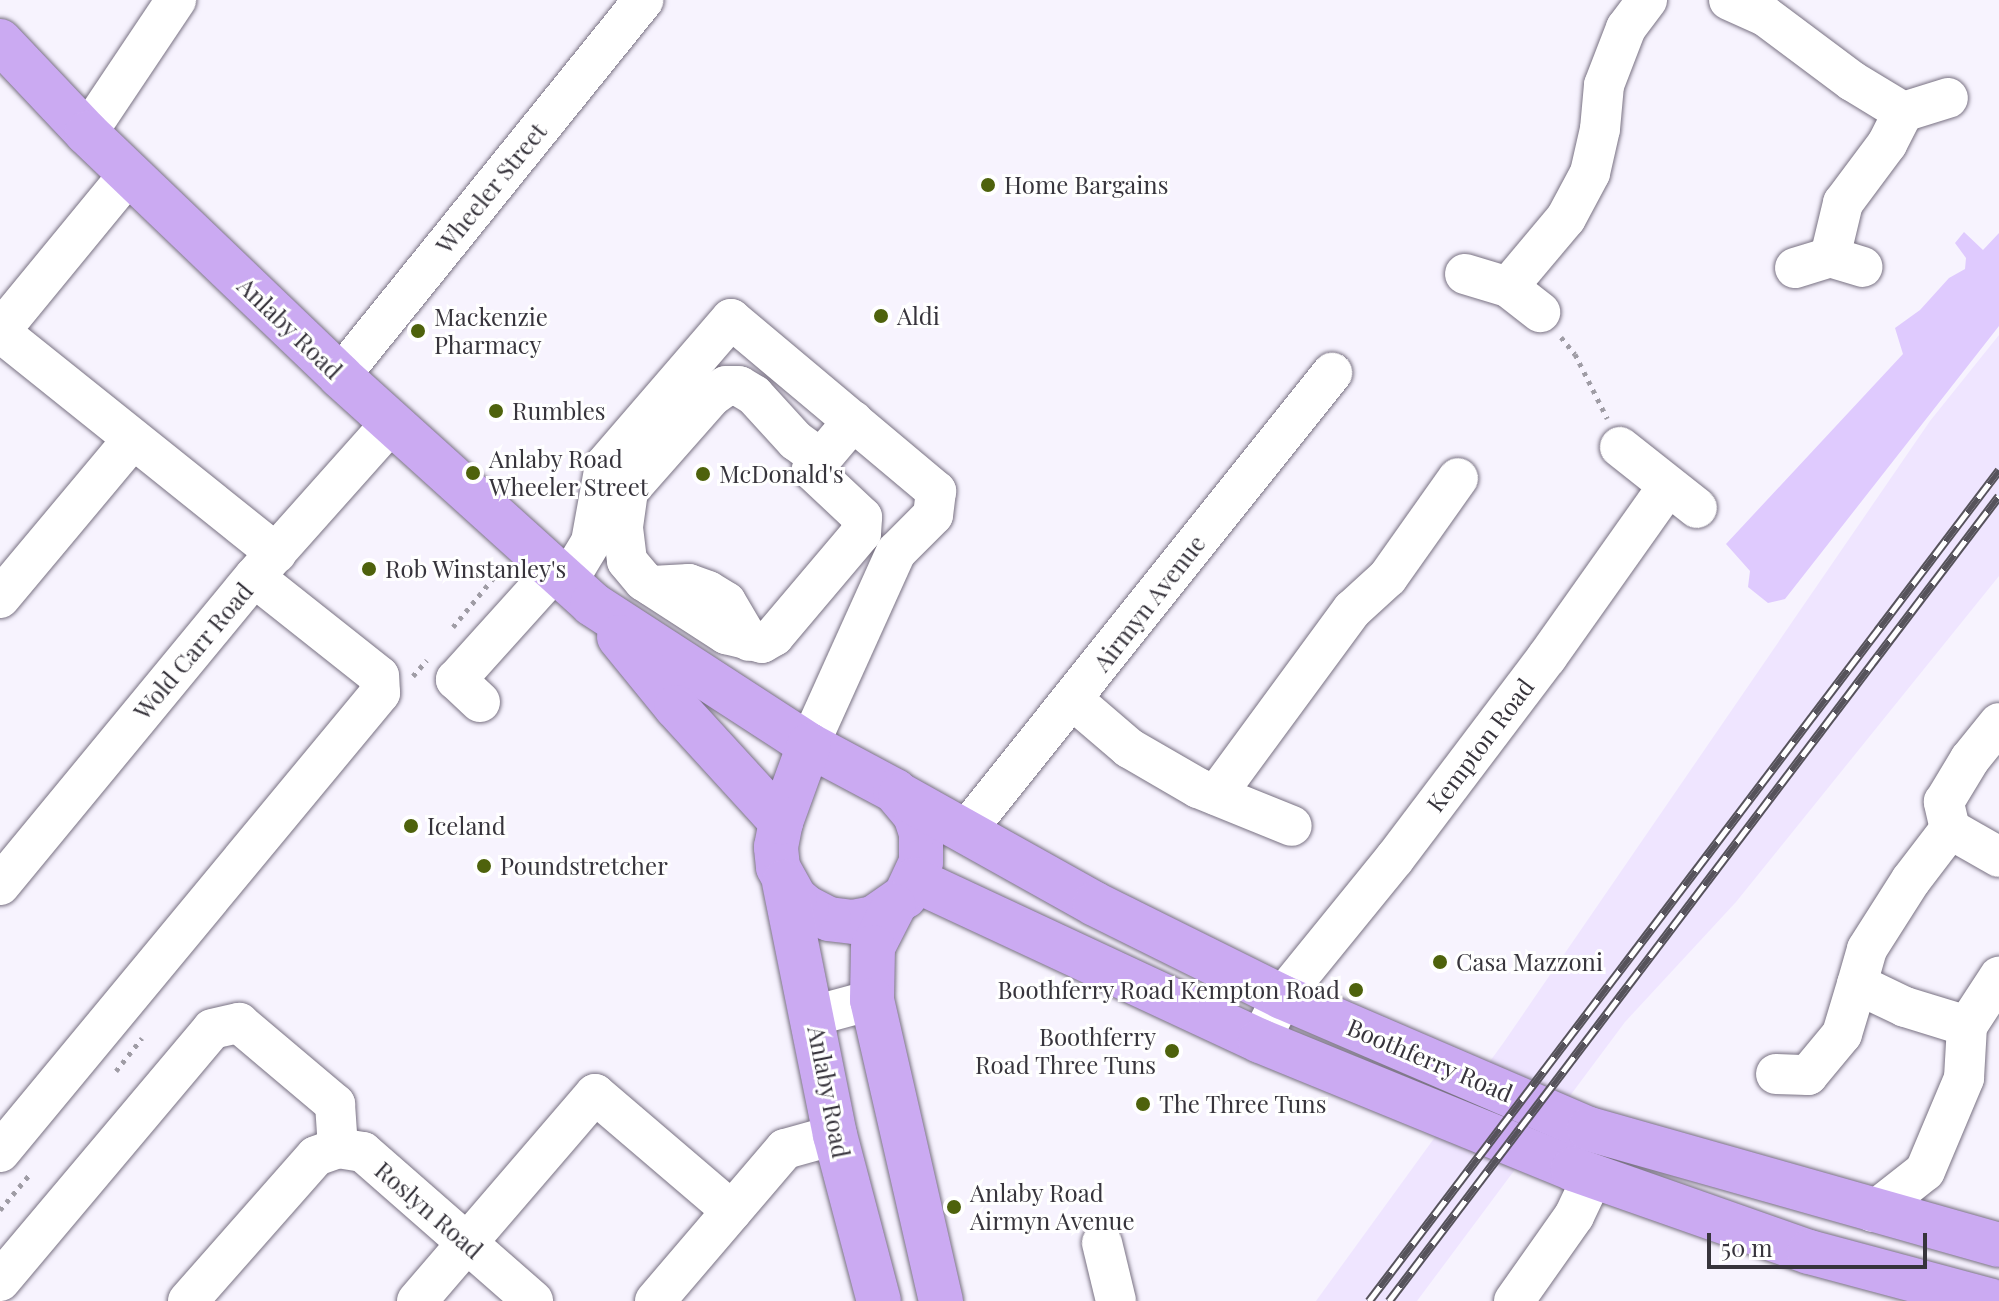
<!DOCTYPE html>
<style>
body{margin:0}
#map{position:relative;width:1999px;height:1301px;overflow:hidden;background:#f7f3fe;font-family:"Playfair Display",serif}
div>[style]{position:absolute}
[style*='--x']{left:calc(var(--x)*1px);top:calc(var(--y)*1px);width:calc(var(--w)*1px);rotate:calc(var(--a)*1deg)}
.built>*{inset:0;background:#efe5ff}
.green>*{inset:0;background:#dfcafe}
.path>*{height:5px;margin-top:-2.5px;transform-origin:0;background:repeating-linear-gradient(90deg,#9f9ca5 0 4px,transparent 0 10px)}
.roads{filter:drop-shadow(0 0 2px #787182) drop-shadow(0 0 2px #787182)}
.minor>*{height:40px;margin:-20px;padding:0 20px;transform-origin:20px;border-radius:20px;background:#fff}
.major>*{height:44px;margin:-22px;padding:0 22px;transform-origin:22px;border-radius:22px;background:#cbaaf2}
.rail>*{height:9px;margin-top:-4.5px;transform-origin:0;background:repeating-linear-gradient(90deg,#fff 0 18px,#56535b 0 36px);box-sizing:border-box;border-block:2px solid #56535b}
.dots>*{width:22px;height:22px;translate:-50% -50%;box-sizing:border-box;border:4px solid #fff;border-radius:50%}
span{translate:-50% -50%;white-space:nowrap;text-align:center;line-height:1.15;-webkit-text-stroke:6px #fff;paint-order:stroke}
.poi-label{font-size:24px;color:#37343c}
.left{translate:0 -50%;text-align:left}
.right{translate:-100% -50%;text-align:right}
.street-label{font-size:24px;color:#37343c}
.scale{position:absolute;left:1707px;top:1233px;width:220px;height:36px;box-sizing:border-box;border:4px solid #37343c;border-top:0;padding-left:10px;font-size:24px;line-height:28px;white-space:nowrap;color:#37343c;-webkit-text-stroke:6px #fff;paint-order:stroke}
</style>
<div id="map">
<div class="built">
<i style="clip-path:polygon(1999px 335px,1999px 576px,1736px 902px,1625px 1022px,1417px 1301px,1316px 1301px,1504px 1042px,1930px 421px)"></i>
</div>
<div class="green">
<i style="clip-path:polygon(1964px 232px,1983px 250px,1999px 233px,1999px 326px,1785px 599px,1768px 603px,1748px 587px,1750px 571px,1726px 544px,1903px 354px,1895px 328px,1920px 310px,1949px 278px,1965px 269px,1966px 258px,1955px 243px)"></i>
</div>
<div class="path">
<i style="--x:1561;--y:337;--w:22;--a:51"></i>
<i style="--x:1575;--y:354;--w:72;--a:63.4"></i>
<i style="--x:453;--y:627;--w:74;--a:-50.5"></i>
<i style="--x:413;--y:676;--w:21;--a:-49"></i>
<i style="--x:116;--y:1071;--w:42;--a:-51.8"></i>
<i style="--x:0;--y:1210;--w:47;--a:-50.2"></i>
</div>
<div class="roads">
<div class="minor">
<i style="--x:1729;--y:0;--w:39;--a:24"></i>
<i style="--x:1765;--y:16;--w:109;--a:36.8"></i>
<i style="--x:1852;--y:81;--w:60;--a:31.3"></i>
<i style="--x:1903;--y:112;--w:47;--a:-17.3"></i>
<i style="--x:87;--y:133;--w:160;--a:-56.2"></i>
<i style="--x:1830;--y:257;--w:56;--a:-76.5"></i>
<i style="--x:1843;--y:203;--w:74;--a:-53.3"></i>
<i style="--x:1887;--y:144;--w:36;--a:-63"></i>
<i style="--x:1795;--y:268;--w:37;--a:-17"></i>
<i style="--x:1830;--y:257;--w:34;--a:17"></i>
<i style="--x:1465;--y:274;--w:45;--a:16.8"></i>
<i style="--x:1508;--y:287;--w:41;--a:38"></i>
<i style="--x:1508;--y:287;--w:90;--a:-50"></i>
<i style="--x:1566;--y:218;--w:51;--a:-61.9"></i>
<i style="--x:1590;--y:173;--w:45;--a:-77.2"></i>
<i style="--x:1600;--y:129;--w:44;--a:-84.8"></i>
<i style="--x:1604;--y:85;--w:61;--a:-68.9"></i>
<i style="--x:1626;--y:28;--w:35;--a:-53"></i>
<i style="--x:0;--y:331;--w:203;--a:-50.6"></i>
<i style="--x:0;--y:332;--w:354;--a:38.7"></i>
<i style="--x:340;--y:376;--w:483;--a:-51.1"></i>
<i style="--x:1620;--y:447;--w:98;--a:38.4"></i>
<i style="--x:821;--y:459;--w:31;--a:-144"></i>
<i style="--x:796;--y:441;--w:62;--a:-132.4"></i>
<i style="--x:754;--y:395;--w:17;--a:-149"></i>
<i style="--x:739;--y:386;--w:13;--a:180"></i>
<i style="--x:726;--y:386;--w:19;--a:144"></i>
<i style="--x:711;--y:397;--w:125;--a:131.4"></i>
<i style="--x:628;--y:491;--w:37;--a:98"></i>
<i style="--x:623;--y:528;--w:33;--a:83"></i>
<i style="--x:627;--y:561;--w:26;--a:50"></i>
<i style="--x:644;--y:581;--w:98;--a:32.9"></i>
<i style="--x:726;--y:634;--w:37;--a:14"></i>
<i style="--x:762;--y:643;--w:14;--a:-30"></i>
<i style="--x:774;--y:636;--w:135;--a:-49.8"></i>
<i style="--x:861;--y:533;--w:16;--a:-86"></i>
<i style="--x:862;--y:517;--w:69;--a:-136.8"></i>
<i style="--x:812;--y:470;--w:14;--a:-51"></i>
<i style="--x:821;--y:459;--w:50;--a:-49.9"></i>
<i style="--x:567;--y:582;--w:47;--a:-59"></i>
<i style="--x:591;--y:542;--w:78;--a:-79.7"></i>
<i style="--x:605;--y:465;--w:193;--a:-49.2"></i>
<i style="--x:731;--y:319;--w:268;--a:40"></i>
<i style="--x:936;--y:491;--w:24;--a:97"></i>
<i style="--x:933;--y:515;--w:52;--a:135"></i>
<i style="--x:896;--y:552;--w:212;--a:114.3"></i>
<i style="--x:652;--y:586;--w:37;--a:-3"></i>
<i style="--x:689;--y:584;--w:20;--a:20"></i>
<i style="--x:708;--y:591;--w:21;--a:31"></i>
<i style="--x:726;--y:602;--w:45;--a:59.5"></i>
<i style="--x:0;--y:598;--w:206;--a:-50.1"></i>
<i style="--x:1073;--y:700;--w:74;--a:40.6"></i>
<i style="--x:1129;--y:748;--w:80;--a:30.1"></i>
<i style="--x:1198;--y:788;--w:101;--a:22"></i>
<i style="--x:480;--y:702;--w:33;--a:-137"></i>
<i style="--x:456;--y:680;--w:147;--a:-48"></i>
<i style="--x:1216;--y:795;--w:230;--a:-53.7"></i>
<i style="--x:1352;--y:610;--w:49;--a:-42.5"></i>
<i style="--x:1388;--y:577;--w:121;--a:-54.7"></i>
<i style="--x:1950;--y:829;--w:56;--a:29.7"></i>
<i style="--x:965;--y:832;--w:588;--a:-51.36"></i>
<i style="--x:0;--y:885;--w:399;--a:-50.5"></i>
<i style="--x:254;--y:577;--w:208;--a:-48.3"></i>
<i style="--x:813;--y:1016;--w:61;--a:-15.2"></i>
<i style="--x:1967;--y:1026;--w:65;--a:-163"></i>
<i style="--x:1905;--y:1007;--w:53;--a:-154.4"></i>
<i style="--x:1857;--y:984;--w:36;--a:-74"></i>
<i style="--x:1867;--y:949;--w:82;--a:-57.5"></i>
<i style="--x:1911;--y:880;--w:64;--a:-52.6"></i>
<i style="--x:1950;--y:829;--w:28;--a:-103"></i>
<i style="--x:1944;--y:802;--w:50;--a:-58.8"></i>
<i style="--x:1970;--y:759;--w:46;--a:-51.1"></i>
<i style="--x:1260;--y:1041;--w:49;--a:-63.4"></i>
<i style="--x:1282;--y:997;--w:179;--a:-50.9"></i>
<i style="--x:1395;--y:858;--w:252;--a:-52.9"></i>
<i style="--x:1547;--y:657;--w:209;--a:-54.7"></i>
<i style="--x:1776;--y:1074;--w:32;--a:2"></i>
<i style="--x:1808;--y:1075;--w:53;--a:-50.3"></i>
<i style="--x:1842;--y:1034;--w:52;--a:-73.3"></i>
<i style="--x:0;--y:1152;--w:596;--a:-50.38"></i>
<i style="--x:380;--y:693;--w:17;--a:-93"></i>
<i style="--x:379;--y:676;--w:159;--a:-141.6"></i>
<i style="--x:1873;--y:1212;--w:66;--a:-38.3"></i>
<i style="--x:1925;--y:1171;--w:101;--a:-67.2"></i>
<i style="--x:1964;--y:1078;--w:52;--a:-86.7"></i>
<i style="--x:1967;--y:1026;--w:59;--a:-56.9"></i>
<i style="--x:1102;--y:1243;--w:60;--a:76.4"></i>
<i style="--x:0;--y:1281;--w:329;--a:-49.9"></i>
<i style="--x:212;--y:1029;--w:28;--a:-13"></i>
<i style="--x:239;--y:1023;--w:126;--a:40.2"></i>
<i style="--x:335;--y:1104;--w:44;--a:86.1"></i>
<i style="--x:188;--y:1301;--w:193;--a:-48.6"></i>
<i style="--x:316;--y:1156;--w:23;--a:-20"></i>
<i style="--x:338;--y:1148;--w:25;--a:9"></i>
<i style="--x:363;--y:1152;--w:226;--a:41.2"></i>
<i style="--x:417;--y:1301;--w:273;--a:-49.3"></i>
<i style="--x:595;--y:1094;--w:180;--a:40.5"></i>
<i style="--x:655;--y:1301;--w:200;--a:-49.5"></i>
<i style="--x:785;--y:1149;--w:52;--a:-15.6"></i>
<i style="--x:1514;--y:1301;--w:104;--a:-54.8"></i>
<i style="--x:1574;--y:1216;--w:44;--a:-64.6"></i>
</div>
<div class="major">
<i style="--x:0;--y:41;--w:127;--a:46.6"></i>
<i style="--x:87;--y:133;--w:351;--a:43.8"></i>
<i style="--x:340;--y:376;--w:340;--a:42.1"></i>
<i style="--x:592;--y:604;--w:259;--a:33"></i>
<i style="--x:809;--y:745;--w:98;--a:28.1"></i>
<i style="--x:895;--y:791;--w:31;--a:50"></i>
<i style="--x:915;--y:815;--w:19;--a:72"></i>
<i style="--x:921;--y:833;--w:29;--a:90"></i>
<i style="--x:921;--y:862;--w:38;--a:115"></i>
<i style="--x:905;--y:896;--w:39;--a:145"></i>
<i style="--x:873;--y:918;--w:20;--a:169"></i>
<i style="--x:853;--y:922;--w:24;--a:-173"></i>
<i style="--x:829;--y:919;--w:25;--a:-153"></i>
<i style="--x:807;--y:908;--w:16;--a:-140"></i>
<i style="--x:795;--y:898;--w:35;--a:-119"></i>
<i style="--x:778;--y:867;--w:20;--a:-96"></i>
<i style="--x:776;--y:847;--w:25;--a:-79"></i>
<i style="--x:781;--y:822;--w:82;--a:-70"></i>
<i style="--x:619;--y:637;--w:90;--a:50.8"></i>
<i style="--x:676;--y:707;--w:156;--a:47.6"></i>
<i style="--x:900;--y:795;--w:223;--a:29.2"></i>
<i style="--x:1095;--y:904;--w:209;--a:26.4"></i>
<i style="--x:1282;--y:997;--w:334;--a:23.3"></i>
<i style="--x:1589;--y:1129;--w:426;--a:15.8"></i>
<i style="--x:915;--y:880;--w:381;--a:25"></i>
<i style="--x:1260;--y:1041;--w:338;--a:22.2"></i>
<i style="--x:1573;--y:1169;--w:250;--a:19.4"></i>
<i style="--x:1809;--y:1252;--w:189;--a:15"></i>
<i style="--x:784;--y:882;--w:258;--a:78.6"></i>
<i style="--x:835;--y:1135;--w:172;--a:75.2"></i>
<i style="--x:894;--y:906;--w:46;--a:117.1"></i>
<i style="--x:873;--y:947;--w:53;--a:91.1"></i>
<i style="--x:872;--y:1000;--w:309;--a:77.1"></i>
</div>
</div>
<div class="rail">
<i style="--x:1369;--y:1301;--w:1043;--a:-52.83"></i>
<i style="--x:1389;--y:1301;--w:1010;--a:-52.85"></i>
</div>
<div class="dots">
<i style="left:988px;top:185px;background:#4e620c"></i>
<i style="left:881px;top:316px;background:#4e620c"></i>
<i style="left:418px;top:331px;background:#4e620c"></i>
<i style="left:496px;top:411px;background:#4e620c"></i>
<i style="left:473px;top:473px;background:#4e620c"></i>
<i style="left:703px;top:474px;background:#4e620c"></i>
<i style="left:369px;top:569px;background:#4e620c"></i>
<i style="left:411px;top:826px;background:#4e620c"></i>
<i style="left:484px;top:866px;background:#4e620c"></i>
<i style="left:1440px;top:962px;background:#4e620c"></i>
<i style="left:1356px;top:990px;background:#4e620c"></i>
<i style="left:1172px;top:1051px;background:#4e620c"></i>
<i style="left:1143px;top:1104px;background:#4e620c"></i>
<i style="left:954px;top:1207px;background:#4e620c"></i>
</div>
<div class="poi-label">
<span class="left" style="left:1004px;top:185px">Home Bargains</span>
<span class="left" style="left:897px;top:316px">Aldi</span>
<span class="left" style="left:434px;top:331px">Mackenzie<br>Pharmacy</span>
<span class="left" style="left:512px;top:411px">Rumbles</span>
<span class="left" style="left:489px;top:473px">Anlaby Road<br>Wheeler Street</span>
<span class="left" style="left:719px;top:474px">McDonald's</span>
<span class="left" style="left:385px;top:569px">Rob Winstanley's</span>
<span class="left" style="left:427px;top:826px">Iceland</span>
<span class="left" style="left:500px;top:866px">Poundstretcher</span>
<span class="left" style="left:1456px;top:962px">Casa Mazzoni</span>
<span class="right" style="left:1340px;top:990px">Boothferry Road Kempton Road</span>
<span class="right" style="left:1156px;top:1051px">Boothferry<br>Road Three Tuns</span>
<span class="left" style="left:1159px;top:1104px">The Three Tuns</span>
<span class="left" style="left:970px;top:1207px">Anlaby Road<br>Airmyn Avenue</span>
</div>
<div class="street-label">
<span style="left:491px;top:188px;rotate:-51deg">Wheeler Street</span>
<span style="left:290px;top:328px;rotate:44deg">Anlaby Road</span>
<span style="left:1149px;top:603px;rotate:-52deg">Airmyn Avenue</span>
<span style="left:193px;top:651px;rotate:-50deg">Wold Carr Road</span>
<span style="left:1480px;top:745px;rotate:-53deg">Kempton Road</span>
<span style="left:1430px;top:1060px;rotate:23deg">Boothferry Road</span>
<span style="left:829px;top:1092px;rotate:79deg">Anlaby Road</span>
<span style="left:429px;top:1210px;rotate:41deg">Roslyn Road</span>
</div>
<div class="scale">50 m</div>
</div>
